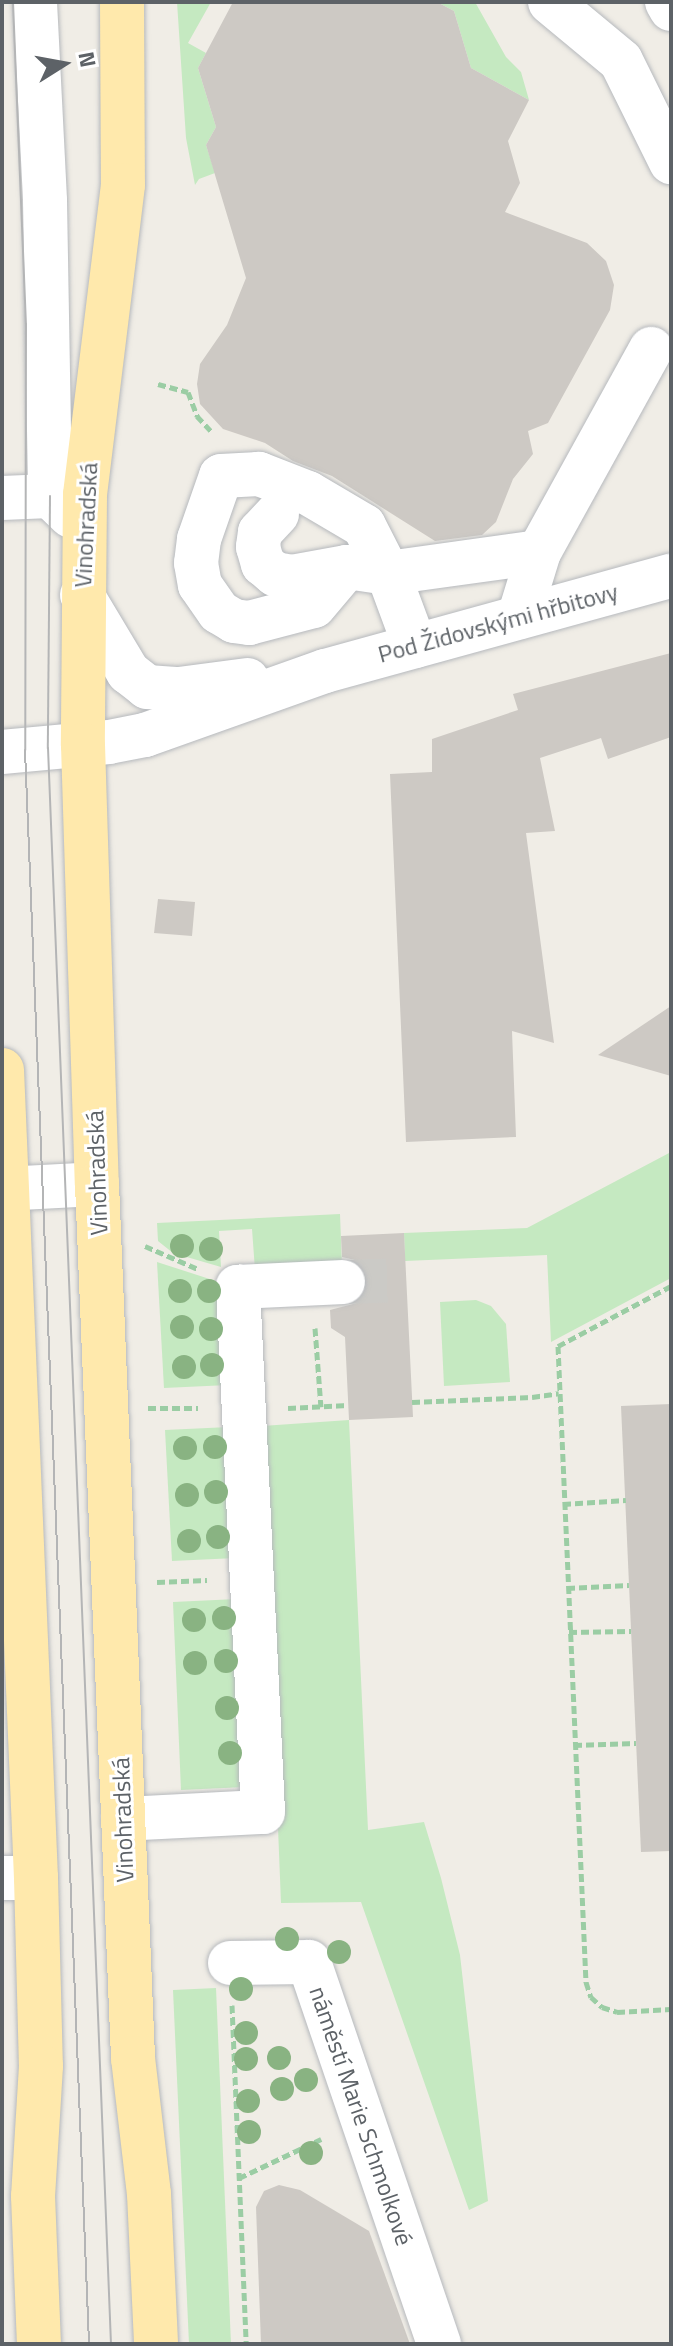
<!DOCTYPE html>
<meta charset="utf-8">
<style>
body{margin:0}
#map{position:relative;width:673px;height:2346px;overflow:hidden;background:#f0ede6;font-family:"Titillium Web",sans-serif}
div>[style]{position:absolute}
[style*='--x']{left:calc(var(--x)*1px);top:calc(var(--y)*1px);width:calc(var(--w)*1px);rotate:calc(var(--a)*1deg)}
.green>*{inset:0;background:#c5e9c1}
.building>*{inset:0;background:#cdc9c4}
.minor-tunnel>*{height:44px;margin-top:-22px;transform-origin:0;background:repeating-linear-gradient(90deg,#cbcac6 0 44px,transparent 0 66px)}
.path>*{height:5px;margin-top:-2.5px;transform-origin:0;background:repeating-linear-gradient(90deg,#9bcda4 0 8px,transparent 0 12px)}
.roads{filter:drop-shadow(0 0 2px #b6b9bd) drop-shadow(0 0 2px #b6b9bd)}
.minor>*{height:44px;margin:-22px;padding:0 22px;transform-origin:22px;border-radius:22px;background:#fff}
.major>*{height:44px;margin:-22px;padding:0 22px;transform-origin:22px;border-radius:22px;background:#ffe9ac}
.tram>*{height:2px;margin:-1px;padding:0 1px;transform-origin:1px;border-radius:1px;background:#b4b5b6}
.trees>*{width:24px;height:24px;margin:-12px;border-radius:50%;background:#89b382}
span{translate:-50% -50%;white-space:nowrap;text-align:center;line-height:1.15;-webkit-text-stroke:6px #fff;paint-order:stroke}
.street-label{font-size:24px;color:#5d6267}
.frame{position:absolute;inset:0;border:4px solid #5d6267;pointer-events:none}
.north{position:absolute;left:24px;top:24px;width:80px;height:80px;-webkit-text-stroke:6px #fff;paint-order:stroke;rotate:79deg;font-size:22px;font-weight:700;line-height:32px;text-align:center;color:#5d6267}
.north::after{content:'';display:block;margin:auto;width:28px;height:36px;background:#5d6267;clip-path:polygon(50% 0,100% 100%,50% 72%,0 100%)}
</style>
<div id="map">
<div class="green">
<i style="clip-path:polygon(177px 2px,211px 2px,188px 43px,206px 53px,198px 68px,216px 127px,206px 145px,215px 173px,199px 179px,195px 185px,186px 138px)"></i>
<i style="clip-path:polygon(437px 2px,475px 2px,506px 57px,521px 72px,529px 100px,471px 68px,454px 11px)"></i>
<i style="clip-path:polygon(671px 1152px,671px 1278px,551px 1342px,547px 1255px,405px 1261px,404px 1233px,527px 1228px)"></i>
<i style="clip-path:polygon(340px 1214px,342px 1266px,255px 1270px,252px 1229px,219px 1231px,221px 1267px,173px 1253px,158px 1241px,157px 1223px)"></i>
<i style="clip-path:polygon(157px 1262px,222px 1283px,228px 1385px,164px 1388px)"></i>
<i style="clip-path:polygon(476px 1300px,491px 1306px,506px 1324px,510px 1382px,444px 1386px,440px 1302px)"></i>
<i style="clip-path:polygon(349px 1420px,368px 1830px,424px 1822px,441px 1878px,460px 1955px,488px 2201px,469px 2210px,361px 1902px,281px 1903px,262px 1426px)"></i>
<i style="clip-path:polygon(229px 1427px,236px 1558px,172px 1561px,165px 1430px)"></i>
<i style="clip-path:polygon(237px 1599px,245px 1787px,181px 1790px,173px 1602px)"></i>
<i style="clip-path:polygon(216px 1988px,231px 2344px,189px 2344px,173px 1990px)"></i>
</div>
<div class="building">
<i style="clip-path:polygon(233px 2px,437px 2px,454px 11px,471px 68px,529px 100px,508px 141px,520px 183px,505px 212px,587px 243px,606px 261px,614px 285px,610px 310px,548px 423px,528px 431px,533px 454px,513px 479px,496px 522px,482px 535px,435px 541px,332px 476px,293px 461px,265px 443px,223px 429px,200px 404px,197px 384px,200px 364px,227px 325px,246px 278px,206px 145px,216px 127px,198px 68px)"></i>
<i style="clip-path:polygon(671px 653px,671px 737px,608px 759px,601px 738px,540px 758px,555px 831px,526px 833px,554px 1043px,512px 1031px,516px 1137px,406px 1142px,390px 774px,432px 772px,432px 739px,518px 710px,513px 694px)"></i>
<i style="clip-path:polygon(158px 899px,195px 902px,192px 936px,154px 933px)"></i>
<i style="clip-path:polygon(671px 1006px,671px 1076px,598px 1055px)"></i>
<i style="clip-path:polygon(404px 1233px,413px 1417px,349px 1420px,345px 1337px,331px 1328px,330px 1310px,357px 1303px,365px 1293px,368px 1280px,364px 1268px,355px 1260px,342px 1257px,341px 1236px)"></i>
<i style="clip-path:polygon(671px 1404px,671px 1851px,641px 1852px,621px 1406px)"></i>
<i style="clip-path:polygon(279px 2185px,300px 2190px,369px 2231px,410px 2344px,261px 2344px,256px 2207px,264px 2191px)"></i>
</div>
<div class="minor-tunnel">
<i style="--x:343;--y:1282;--w:63;--a:-1.8"></i>
</div>
<div class="path">
<i style="--x:158;--y:384;--w:31;--a:15"></i>
<i style="--x:188;--y:392;--w:26;--a:69"></i>
<i style="--x:197;--y:416;--w:22;--a:47"></i>
<i style="--x:145;--y:1246;--w:58;--a:23.5"></i>
<i style="--x:671;--y:1286;--w:128;--a:152"></i>
<i style="--x:558;--y:1346;--w:637;--a:87.48"></i>
<i style="--x:586;--y:1982;--w:16;--a:72"></i>
<i style="--x:591;--y:1997;--w:15;--a:42"></i>
<i style="--x:602;--y:2007;--w:16;--a:18"></i>
<i style="--x:617;--y:2012;--w:54;--a:-3.2"></i>
<i style="--x:315;--y:1328;--w:79;--a:85.7"></i>
<i style="--x:412;--y:1402;--w:120;--a:-2.4"></i>
<i style="--x:532;--y:1397;--w:27;--a:-8"></i>
<i style="--x:148;--y:1408;--w:50;--a:0"></i>
<i style="--x:288;--y:1408;--w:60;--a:-2.9"></i>
<i style="--x:563;--y:1504;--w:63;--a:-3.6"></i>
<i style="--x:157;--y:1582;--w:50;--a:-2.3"></i>
<i style="--x:567;--y:1588;--w:62;--a:-2.8"></i>
<i style="--x:569;--y:1632;--w:62;--a:-0.9"></i>
<i style="--x:574;--y:1745;--w:62;--a:-1.8"></i>
<i style="--x:232;--y:2005;--w:339;--a:87.6"></i>
<i style="--x:239;--y:2178;--w:91;--a:-25.4"></i>
</div>
<div class="roads">
<div class="minor">
<i style="--x:35;--y:2;--w:199;--a:87.1"></i>
<i style="--x:45;--y:201;--w:295;--a:89"></i>
<i style="--x:550;--y:2;--w:92;--a:39.7"></i>
<i style="--x:621;--y:61;--w:113;--a:63.7"></i>
<i style="--x:667;--y:2;--w:8;--a:60"></i>
<i style="--x:2;--y:498;--w:48;--a:-2.4"></i>
<i style="--x:50;--y:496;--w:28;--a:44"></i>
<i style="--x:277;--y:514;--w:25;--a:133"></i>
<i style="--x:260;--y:532;--w:15;--a:98"></i>
<i style="--x:258;--y:547;--w:18;--a:74"></i>
<i style="--x:263;--y:564;--w:16;--a:40"></i>
<i style="--x:275;--y:574;--w:17;--a:10"></i>
<i style="--x:292;--y:577;--w:56;--a:-10.3"></i>
<i style="--x:539;--y:552;--w:232;--a:-61.1"></i>
<i style="--x:82;--y:595;--w:90;--a:59.1"></i>
<i style="--x:128;--y:672;--w:24;--a:38"></i>
<i style="--x:147;--y:687;--w:32;--a:4"></i>
<i style="--x:179;--y:689;--w:69;--a:-7.5"></i>
<i style="--x:415;--y:646;--w:78;--a:-110.3"></i>
<i style="--x:388;--y:573;--w:53;--a:-117.1"></i>
<i style="--x:364;--y:526;--w:65;--a:-149.5"></i>
<i style="--x:308;--y:493;--w:53;--a:-158.8"></i>
<i style="--x:259;--y:474;--w:38;--a:177"></i>
<i style="--x:221;--y:476;--w:67;--a:109.2"></i>
<i style="--x:199;--y:539;--w:24;--a:97"></i>
<i style="--x:196;--y:563;--w:22;--a:80"></i>
<i style="--x:200;--y:585;--w:33;--a:55"></i>
<i style="--x:219;--y:612;--w:17;--a:31"></i>
<i style="--x:234;--y:621;--w:15;--a:8"></i>
<i style="--x:249;--y:623;--w:67;--a:-14.7"></i>
<i style="--x:314;--y:606;--w:51;--a:-49.8"></i>
<i style="--x:347;--y:567;--w:41;--a:8.3"></i>
<i style="--x:388;--y:573;--w:152;--a:-7.9"></i>
<i style="--x:539;--y:552;--w:68;--a:107.1"></i>
<i style="--x:2;--y:752;--w:107;--a:-5.3"></i>
<i style="--x:109;--y:742;--w:37;--a:-11"></i>
<i style="--x:145;--y:735;--w:191;--a:-19.6"></i>
<i style="--x:325;--y:671;--w:359;--a:-15.4"></i>
<i style="--x:2;--y:1189;--w:95;--a:-3"></i>
<i style="--x:123;--y:1819;--w:140;--a:-2.9"></i>
<i style="--x:263;--y:1812;--w:526;--a:-92.73"></i>
<i style="--x:238;--y:1287;--w:105;--a:-2.7"></i>
<i style="--x:2;--y:1878;--w:34;--a:0"></i>
<i style="--x:230;--y:1963;--w:79;--a:-0.7"></i>
<i style="--x:309;--y:1962;--w:404;--a:71.2"></i>
</div>
<div class="major">
<i style="--x:122;--y:2;--w:183;--a:89.7"></i>
<i style="--x:123;--y:185;--w:312;--a:97"></i>
<i style="--x:85;--y:495;--w:250;--a:90.5"></i>
<i style="--x:83;--y:745;--w:439;--a:88.2"></i>
<i style="--x:97;--y:1184;--w:875;--a:87.64"></i>
<i style="--x:133;--y:2058;--w:137;--a:83.3"></i>
<i style="--x:149;--y:2194;--w:150;--a:87.3"></i>
<i style="--x:2;--y:1070;--w:809;--a:87.59"></i>
<i style="--x:36;--y:1878;--w:188;--a:88.5"></i>
<i style="--x:41;--y:2066;--w:130;--a:93.5"></i>
<i style="--x:33;--y:2196;--w:148;--a:87.7"></i>
</div>
</div>
<div class="tram">
<i style="--x:13;--y:2;--w:322;--a:87.7"></i>
<i style="--x:26;--y:324;--w:426;--a:90.1"></i>
<i style="--x:25;--y:750;--w:1595;--a:87.7"></i>
<i style="--x:50;--y:496;--w:252;--a:90.5"></i>
<i style="--x:48;--y:748;--w:1597;--a:87.74"></i>
</div>
<div class="trees">
<i style="left:182px;top:1246px"></i>
<i style="left:211px;top:1249px"></i>
<i style="left:180px;top:1291px"></i>
<i style="left:209px;top:1291px"></i>
<i style="left:182px;top:1327px"></i>
<i style="left:211px;top:1329px"></i>
<i style="left:212px;top:1365px"></i>
<i style="left:184px;top:1367px"></i>
<i style="left:215px;top:1447px"></i>
<i style="left:185px;top:1448px"></i>
<i style="left:216px;top:1492px"></i>
<i style="left:187px;top:1495px"></i>
<i style="left:218px;top:1537px"></i>
<i style="left:189px;top:1541px"></i>
<i style="left:224px;top:1618px"></i>
<i style="left:194px;top:1620px"></i>
<i style="left:226px;top:1661px"></i>
<i style="left:195px;top:1663px"></i>
<i style="left:227px;top:1708px"></i>
<i style="left:230px;top:1753px"></i>
<i style="left:287px;top:1939px"></i>
<i style="left:339px;top:1952px"></i>
<i style="left:241px;top:1989px"></i>
<i style="left:246px;top:2033px"></i>
<i style="left:279px;top:2058px"></i>
<i style="left:246px;top:2059px"></i>
<i style="left:306px;top:2080px"></i>
<i style="left:282px;top:2089px"></i>
<i style="left:248px;top:2101px"></i>
<i style="left:249px;top:2132px"></i>
<i style="left:311px;top:2153px"></i>
</div>
<div class="street-label">
<span style="left:86px;top:525px;rotate:-87deg">Vinohradská</span>
<span style="left:498px;top:623px;rotate:-15deg">Pod Židovskými hřbitovy</span>
<span style="left:97px;top:1173px;rotate:-92deg">Vinohradská</span>
<span style="left:123px;top:1820px;rotate:-92deg">Vinohradská</span>
<span style="left:361px;top:2116px;rotate:71deg">náměstí Marie Schmolkové</span>
</div>
<div class="frame"></div>
<div class="north">N</div>
</div>
